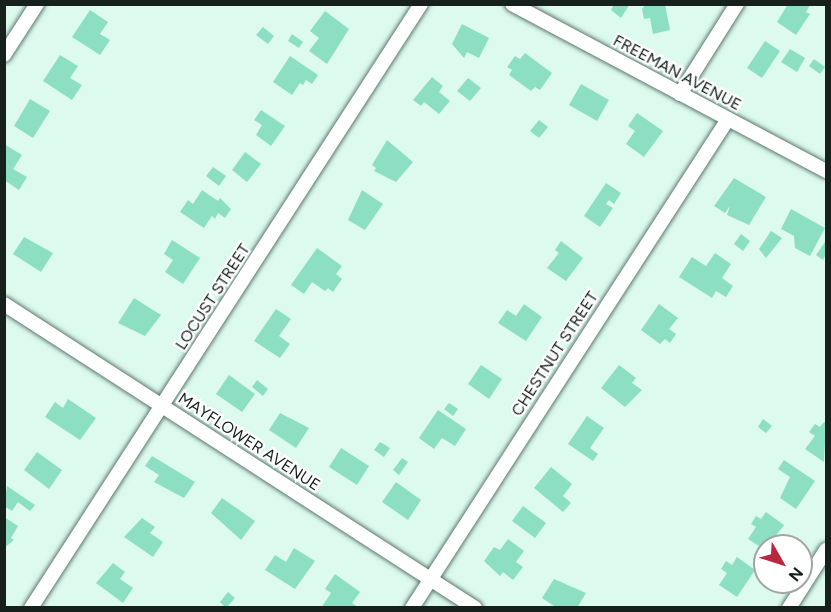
<!DOCTYPE html>
<style>
body{margin:0}
#map{position:relative;width:831px;height:612px;overflow:hidden;background:#dcfaee;font-family:Figtree,sans-serif}
div>[style]{position:absolute}
[style*='--x']{left:calc(var(--x)*1px);top:calc(var(--y)*1px);width:calc(var(--w)*1px);rotate:calc(var(--a)*1deg)}
.building>*{inset:0;background:#8ddfc3}
.roads{filter:drop-shadow(0 0 2px #5e786e) drop-shadow(0 0 2px #5e786e)}
.minor>*{height:14px;margin:-7px;padding:0 7px;transform-origin:7px;border-radius:7px;background:#fff}
span{translate:-50% -50%;white-space:nowrap;text-align:center;line-height:1.15;-webkit-text-stroke:4.5px #fff;paint-order:stroke}
.street-label{font-size:16px;color:#16201d}
.frame{position:absolute;inset:0;border:6px solid #16201d;pointer-events:none}
.north{position:absolute;left:753px;top:534px;width:60px;height:60px;box-sizing:border-box;background:#fff;border:2px solid #a2a6a5;border-radius:50%;rotate:129deg;font-size:16px;font-weight:700;line-height:24px;text-align:center;color:#16201d}
.north::after{content:'';display:block;margin:auto;width:21px;height:27px;background:#b9283f;clip-path:polygon(50% 0,100% 100%,50% 72%,0 100%)}
</style>
<div id="map">
<div class="building">
<i style="clip-path:polygon(614px 4px,630px 4px,621px 18px,611px 10px)"></i>
<i style="clip-path:polygon(646px 4px,665px 4px,670px 30px,653px 34px,650px 18px,644px 19px,642px 9px)"></i>
<i style="clip-path:polygon(788px 4px,810px 5px,806px 12px,810px 14px,796px 35px,777px 22px)"></i>
<i style="clip-path:polygon(90px 10px,108px 22px,100px 34px,110px 40px,100px 55px,72px 37px)"></i>
<i style="clip-path:polygon(325px 11px,349px 29px,327px 64px,309px 51px,319px 38px,310px 31px)"></i>
<i style="clip-path:polygon(462px 24px,489px 38px,479px 58px,467px 52px,464px 58px,452px 44px)"></i>
<i style="clip-path:polygon(263px 27px,274px 36px,268px 44px,256px 35px)"></i>
<i style="clip-path:polygon(292px 34px,303px 42px,299px 48px,288px 41px)"></i>
<i style="clip-path:polygon(765px 41px,780px 51px,762px 78px,747px 68px)"></i>
<i style="clip-path:polygon(790px 49px,805px 58px,797px 72px,781px 62px)"></i>
<i style="clip-path:polygon(525px 53px,552px 73px,540px 90px,535px 87px,531px 91px,509px 75px,512px 70px,507px 67px,515px 56px,520px 59px)"></i>
<i style="clip-path:polygon(60px 55px,78px 66px,70px 78px,82px 85px,72px 100px,43px 81px)"></i>
<i style="clip-path:polygon(290px 56px,318px 75px,312px 84px,306px 80px,303px 85px,300px 83px,292px 95px,273px 82px)"></i>
<i style="clip-path:polygon(814px 59px,825px 67px,820px 74px,809px 66px)"></i>
<i style="clip-path:polygon(432px 77px,443px 86px,439px 92px,450px 101px,439px 114px,424px 102px,421px 106px,413px 100px)"></i>
<i style="clip-path:polygon(468px 78px,481px 88px,470px 101px,457px 91px)"></i>
<i style="clip-path:polygon(581px 84px,609px 100px,597px 121px,569px 105px)"></i>
<i style="clip-path:polygon(30px 99px,50px 111px,33px 138px,14px 126px)"></i>
<i style="clip-path:polygon(261px 110px,285px 126px,271px 146px,256px 135px,262px 125px,254px 120px)"></i>
<i style="clip-path:polygon(637px 113px,663px 131px,644px 157px,626px 144px,635px 131px,628px 126px)"></i>
<i style="clip-path:polygon(539px 120px,548px 127px,539px 138px,530px 131px)"></i>
<i style="clip-path:polygon(387px 140px,413px 162px,396px 182px,374px 171px,376px 168px,372px 165px)"></i>
<i style="clip-path:polygon(4px 144px,22px 155px,13px 169px,27px 177px,19px 190px,4px 180px)"></i>
<i style="clip-path:polygon(245px 152px,261px 164px,247px 182px,232px 170px)"></i>
<i style="clip-path:polygon(213px 167px,226px 176px,219px 186px,206px 176px)"></i>
<i style="clip-path:polygon(734px 178px,766px 197px,749px 225px,727px 215px,730px 206px,725px 213px,714px 206px)"></i>
<i style="clip-path:polygon(606px 183px,621px 193px,614px 204px,609px 200px,606px 204px,613px 208px,600px 227px,584px 216px)"></i>
<i style="clip-path:polygon(202px 190px,218px 201px,220px 198px,231px 209px,225px 218px,218px 213px,215px 219px,212px 216px,204px 228px,180px 212px,188px 200px,193px 204px)"></i>
<i style="clip-path:polygon(362px 190px,383px 204px,365px 230px,348px 220px)"></i>
<i style="clip-path:polygon(791px 209px,825px 228px,810px 256px,795px 248px,794px 236px,781px 229px)"></i>
<i style="clip-path:polygon(771px 231px,782px 238px,766px 258px,759px 249px)"></i>
<i style="clip-path:polygon(741px 234px,750px 241px,743px 251px,734px 244px)"></i>
<i style="clip-path:polygon(24px 237px,53px 253px,41px 272px,13px 254px)"></i>
<i style="clip-path:polygon(172px 240px,200px 258px,183px 284px,165px 272px,173px 260px,164px 254px)"></i>
<i style="clip-path:polygon(561px 241px,583px 258px,566px 281px,547px 268px,559px 253px,555px 250px)"></i>
<i style="clip-path:polygon(825px 242px,826px 254px,823px 260px,816px 255px)"></i>
<i style="clip-path:polygon(317px 248px,342px 266px,336px 274px,342px 279px,333px 292px,328px 288px,325px 291px,312px 282px,304px 294px,291px 285px)"></i>
<i style="clip-path:polygon(715px 253px,731px 264px,722px 278px,733px 286px,726px 297px,716px 291px,712px 298px,679px 277px,692px 257px,706px 266px)"></i>
<i style="clip-path:polygon(134px 298px,161px 315px,145px 336px,118px 323px)"></i>
<i style="clip-path:polygon(524px 304px,542px 317px,526px 341px,498px 323px,507px 310px,516px 316px)"></i>
<i style="clip-path:polygon(659px 304px,678px 318px,669px 329px,676px 334px,670px 343px,665px 339px,660px 344px,641px 330px)"></i>
<i style="clip-path:polygon(276px 309px,291px 319px,279px 336px,290px 344px,280px 358px,254px 341px)"></i>
<i style="clip-path:polygon(481px 365px,502px 379px,489px 399px,468px 384px)"></i>
<i style="clip-path:polygon(619px 365px,636px 378px,632px 383px,642px 390px,625px 407px,601px 388px)"></i>
<i style="clip-path:polygon(229px 375px,255px 394px,242px 412px,216px 394px)"></i>
<i style="clip-path:polygon(257px 380px,268px 389px,263px 396px,252px 387px)"></i>
<i style="clip-path:polygon(68px 399px,96px 418px,80px 440px,45px 417px,55px 402px,63px 408px)"></i>
<i style="clip-path:polygon(449px 403px,458px 409px,453px 416px,444px 409px)"></i>
<i style="clip-path:polygon(438px 410px,466px 429px,455px 446px,442px 438px,434px 449px,419px 438px)"></i>
<i style="clip-path:polygon(280px 413px,309px 428px,296px 448px,269px 430px)"></i>
<i style="clip-path:polygon(587px 416px,604px 428px,590px 448px,598px 454px,593px 461px,568px 444px)"></i>
<i style="clip-path:polygon(763px 419px,772px 426px,766px 433px,758px 427px)"></i>
<i style="clip-path:polygon(824px 422px,826px 423px,824px 462px,805px 449px,815px 436px,809px 432px,815px 424px,820px 427px)"></i>
<i style="clip-path:polygon(380px 442px,390px 448px,384px 457px,374px 450px)"></i>
<i style="clip-path:polygon(341px 448px,369px 466px,357px 485px,329px 467px)"></i>
<i style="clip-path:polygon(37px 452px,62px 470px,49px 489px,24px 470px)"></i>
<i style="clip-path:polygon(152px 456px,195px 482px,184px 498px,154px 482px,159px 475px,145px 466px)"></i>
<i style="clip-path:polygon(402px 458px,408px 462px,399px 475px,393px 470px)"></i>
<i style="clip-path:polygon(784px 460px,815px 481px,796px 509px,780px 498px,790px 477px,778px 469px)"></i>
<i style="clip-path:polygon(551px 467px,572px 484px,563px 496px,571px 503px,563px 512px,534px 488px)"></i>
<i style="clip-path:polygon(396px 482px,421px 500px,408px 520px,382px 502px)"></i>
<i style="clip-path:polygon(7px 486px,35px 505px,30px 511px,18px 502px,12px 511px,4px 506px)"></i>
<i style="clip-path:polygon(222px 498px,255px 521px,241px 540px,211px 513px)"></i>
<i style="clip-path:polygon(523px 506px,546px 523px,535px 538px,512px 521px)"></i>
<i style="clip-path:polygon(766px 512px,784px 525px,765px 550px,748px 539px,756px 527px,751px 524px,756px 516px,761px 519px)"></i>
<i style="clip-path:polygon(4px 517px,18px 526px,11px 538px,14px 540px,4px 548px)"></i>
<i style="clip-path:polygon(142px 518px,155px 527px,150px 533px,163px 542px,153px 557px,124px 537px)"></i>
<i style="clip-path:polygon(508px 539px,524px 551px,516px 562px,523px 567px,513px 580px,503px 572px,500px 576px,484px 561px,494px 547px,500px 550px)"></i>
<i style="clip-path:polygon(294px 548px,315px 561px,295px 589px,265px 570px,275px 555px,286px 562px)"></i>
<i style="clip-path:polygon(737px 557px,755px 570px,737px 597px,719px 585px,727px 573px,721px 569px,726px 561px,732px 565px)"></i>
<i style="clip-path:polygon(113px 563px,125px 572px,120px 579px,133px 588px,123px 603px,96px 583px)"></i>
<i style="clip-path:polygon(335px 574px,360px 592px,352px 603px,359px 608px,321px 608px,331px 593px,325px 589px)"></i>
<i style="clip-path:polygon(554px 579px,586px 593px,577px 608px,557px 608px,542px 598px)"></i>
<i style="clip-path:polygon(228px 592px,235px 598px,226px 608px,220px 602px)"></i>
</div>
<div class="roads">
<div class="minor">
<i style="--x:512;--y:4;--w:356;--a:28"></i>
<i style="--x:4;--y:55;--w:61;--a:-57.1"></i>
<i style="--x:680;--y:94;--w:107;--a:-57.7"></i>
<i style="--x:4;--y:304;--w:561;--a:32.84"></i>
<i style="--x:31;--y:608;--w:719;--a:-57.15"></i>
<i style="--x:412;--y:608;--w:582;--a:-57.13"></i>
<i style="--x:789;--y:608;--w:69;--a:-57.5"></i>
</div>
</div>
<div class="street-label">
<span style="left:677px;top:73px;rotate:28deg">FREEMAN AVENUE</span>
<span style="left:213px;top:297px;rotate:-57deg">LOCUST STREET</span>
<span style="left:555px;top:354px;rotate:-57deg">CHESTNUT STREET</span>
<span style="left:249px;top:442px;rotate:33deg">MAYFLOWER AVENUE</span>
</div>
<div class="frame"></div>
<div class="north">N</div>
</div>
